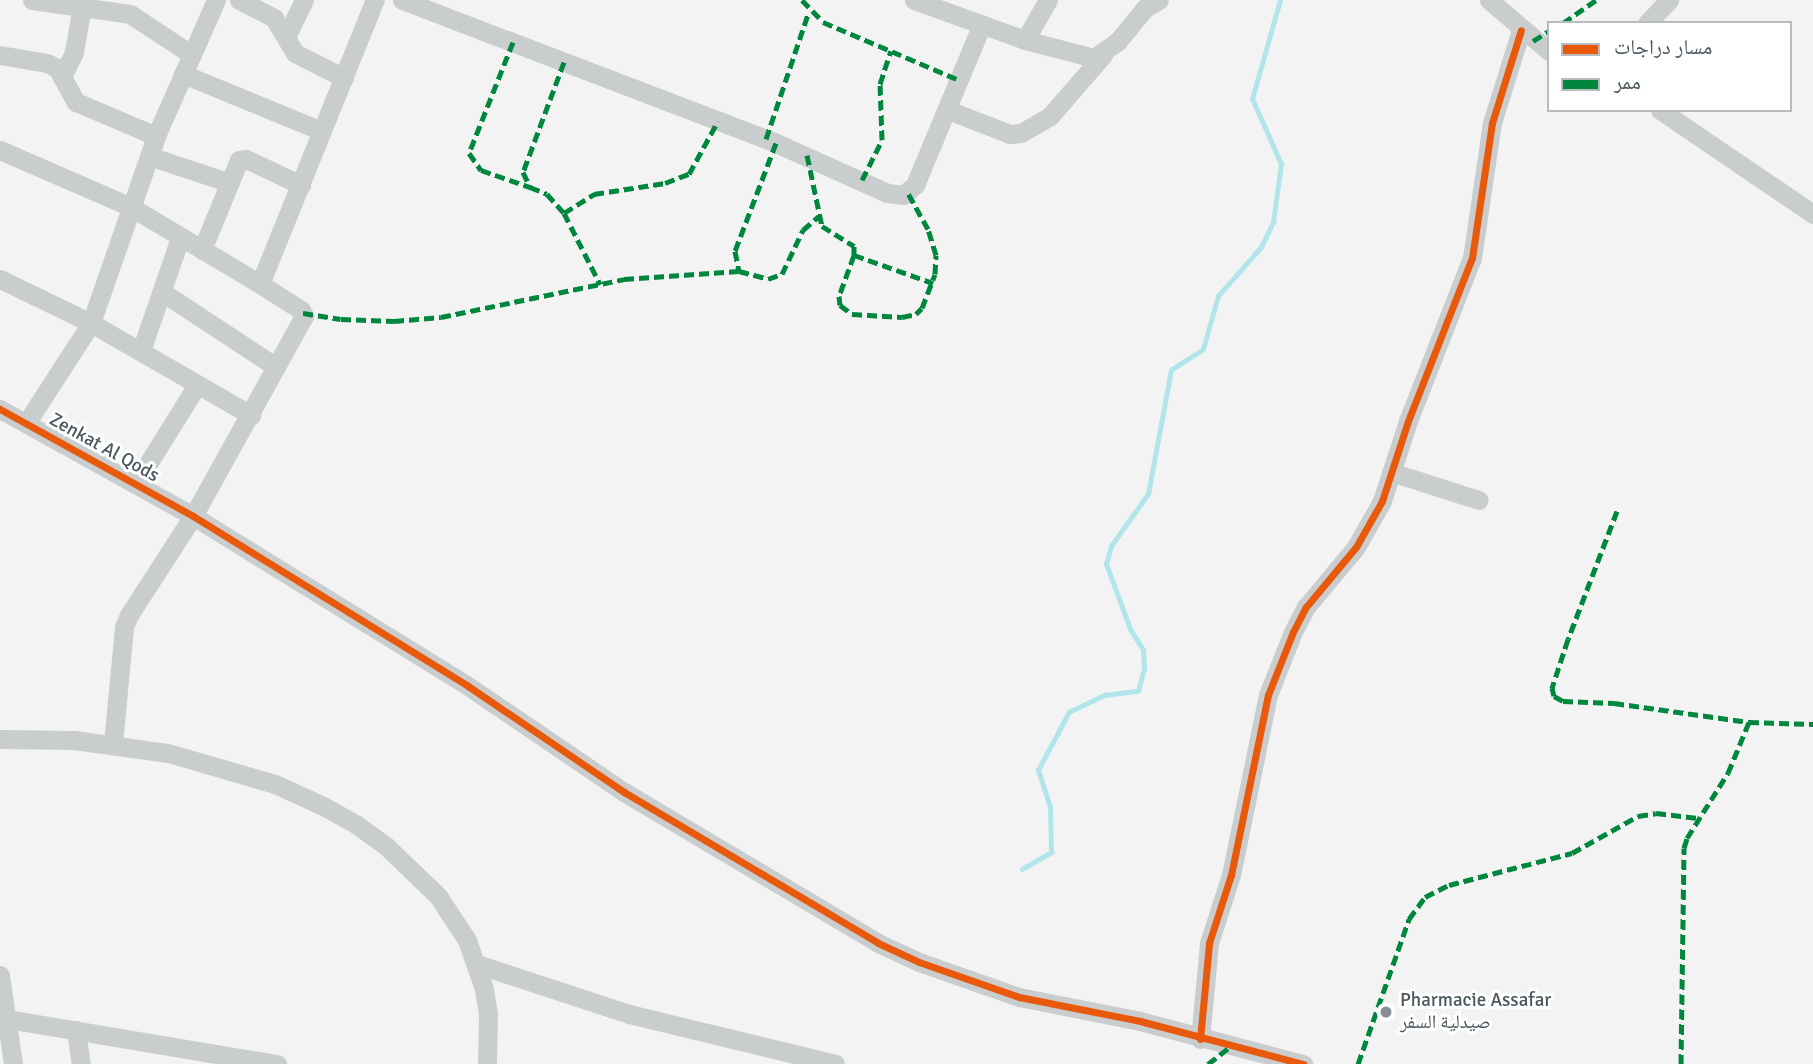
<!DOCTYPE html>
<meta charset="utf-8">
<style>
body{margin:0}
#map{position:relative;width:1813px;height:1064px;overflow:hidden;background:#f3f3f3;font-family:Signika,"Noto Naskh Arabic",sans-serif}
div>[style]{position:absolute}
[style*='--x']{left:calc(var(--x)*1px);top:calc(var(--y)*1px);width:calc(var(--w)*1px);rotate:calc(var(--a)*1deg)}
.stream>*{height:4.5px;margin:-2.25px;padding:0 2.25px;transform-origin:2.25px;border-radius:2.25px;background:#b0e5eb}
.minor>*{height:19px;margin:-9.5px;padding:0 9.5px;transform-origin:9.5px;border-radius:9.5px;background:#cacdce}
.quiet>*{height:5px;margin-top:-2.5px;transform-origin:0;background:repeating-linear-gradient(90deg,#00873e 0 10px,transparent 0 15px)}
.cycleway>*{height:7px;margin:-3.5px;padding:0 3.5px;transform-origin:3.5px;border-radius:3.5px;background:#e8590c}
.dots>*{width:19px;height:19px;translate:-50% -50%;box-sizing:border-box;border:4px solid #fff;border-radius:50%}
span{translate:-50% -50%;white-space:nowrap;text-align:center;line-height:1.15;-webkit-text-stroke:6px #fff;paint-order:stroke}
.street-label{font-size:19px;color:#4a575e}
.poi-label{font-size:19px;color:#4a575e}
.left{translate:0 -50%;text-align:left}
.legend{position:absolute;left:1547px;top:21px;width:245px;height:91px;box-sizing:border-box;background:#fff;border:2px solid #b7bcbf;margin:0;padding:9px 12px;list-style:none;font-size:21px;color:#4a575e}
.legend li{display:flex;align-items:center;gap:14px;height:35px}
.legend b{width:35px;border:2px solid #b7bcbf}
</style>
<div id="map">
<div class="stream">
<i style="--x:1022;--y:869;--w:34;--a:-30"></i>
<i style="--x:1051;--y:852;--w:45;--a:-91.3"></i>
<i style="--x:1050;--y:807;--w:39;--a:-108"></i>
<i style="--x:1038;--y:770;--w:66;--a:-61.9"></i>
<i style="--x:1069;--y:712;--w:39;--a:-26"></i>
<i style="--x:1104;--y:695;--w:34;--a:-7"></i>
<i style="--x:1138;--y:691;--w:24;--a:-75"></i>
<i style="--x:1144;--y:668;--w:18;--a:-93"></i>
<i style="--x:1143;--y:650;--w:25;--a:-122"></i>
<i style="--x:1130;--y:629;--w:69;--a:-110.3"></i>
<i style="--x:1106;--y:564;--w:19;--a:-74"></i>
<i style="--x:1111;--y:546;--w:64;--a:-54.6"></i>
<i style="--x:1148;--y:494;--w:126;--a:-79.5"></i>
<i style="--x:1171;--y:370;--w:38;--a:-33"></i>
<i style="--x:1203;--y:349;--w:55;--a:-74.2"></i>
<i style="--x:1218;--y:296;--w:65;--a:-48.7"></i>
<i style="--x:1261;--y:247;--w:28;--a:-64"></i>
<i style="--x:1273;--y:222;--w:59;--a:-82.1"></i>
<i style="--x:1281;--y:164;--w:71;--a:-114"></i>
<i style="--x:1252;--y:99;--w:103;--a:-74.2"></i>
</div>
<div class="minor">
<i style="--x:32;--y:0;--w:99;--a:8.1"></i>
<i style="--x:130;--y:14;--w:73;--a:33.3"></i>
<i style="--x:239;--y:0;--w:39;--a:27"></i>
<i style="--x:274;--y:18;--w:41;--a:59"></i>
<i style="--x:295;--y:53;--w:55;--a:27"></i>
<i style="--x:402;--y:0;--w:400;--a:20.9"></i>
<i style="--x:776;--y:143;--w:122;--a:24.2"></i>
<i style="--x:887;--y:193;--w:16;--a:7"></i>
<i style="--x:903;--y:195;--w:16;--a:-40"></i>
<i style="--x:915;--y:185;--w:174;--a:-67.4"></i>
<i style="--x:914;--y:0;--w:118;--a:19.8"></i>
<i style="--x:1025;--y:40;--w:71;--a:14.6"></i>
<i style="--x:1094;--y:58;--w:29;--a:-35"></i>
<i style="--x:1118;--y:41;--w:43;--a:-50.7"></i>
<i style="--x:1145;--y:8;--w:16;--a:-30"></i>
<i style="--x:1489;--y:0;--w:79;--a:40.4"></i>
<i style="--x:1647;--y:23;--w:32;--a:-46"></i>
<i style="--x:286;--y:37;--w:41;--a:-64.1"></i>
<i style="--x:1025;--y:40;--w:46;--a:-60.1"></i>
<i style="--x:0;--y:55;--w:48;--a:9.7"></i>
<i style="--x:47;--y:63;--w:11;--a:27"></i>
<i style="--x:57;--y:68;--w:39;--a:61"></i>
<i style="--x:76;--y:102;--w:87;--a:23"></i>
<i style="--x:183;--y:74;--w:150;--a:22.3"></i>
<i style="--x:62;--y:77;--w:28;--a:-64"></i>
<i style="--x:74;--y:52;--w:47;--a:-80.1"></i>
<i style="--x:948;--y:110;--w:66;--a:21.2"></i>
<i style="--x:1010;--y:134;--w:11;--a:-5"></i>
<i style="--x:1021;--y:133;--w:34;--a:-30"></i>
<i style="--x:1050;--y:116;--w:81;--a:-49"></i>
<i style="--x:1660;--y:110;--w:185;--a:34.2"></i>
<i style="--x:0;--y:150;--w:143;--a:23.5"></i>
<i style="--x:131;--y:207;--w:150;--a:30.8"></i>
<i style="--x:260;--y:284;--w:49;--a:32.4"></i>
<i style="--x:301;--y:310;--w:7;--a:63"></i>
<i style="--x:304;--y:316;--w:229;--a:119"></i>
<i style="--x:193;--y:516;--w:118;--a:122.9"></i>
<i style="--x:129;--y:615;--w:13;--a:113"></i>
<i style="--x:124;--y:627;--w:117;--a:95.4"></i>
<i style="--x:149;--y:156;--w:85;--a:18.4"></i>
<i style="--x:202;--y:250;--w:97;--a:-67.7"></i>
<i style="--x:239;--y:160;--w:7;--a:-8"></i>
<i style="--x:246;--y:159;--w:61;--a:25.3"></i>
<i style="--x:0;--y:279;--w:101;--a:25.8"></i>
<i style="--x:91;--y:323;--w:185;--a:29.9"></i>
<i style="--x:260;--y:284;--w:306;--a:-68"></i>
<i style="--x:162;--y:292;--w:136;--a:33.3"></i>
<i style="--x:141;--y:351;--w:120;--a:-71"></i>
<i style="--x:0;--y:409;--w:221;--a:29"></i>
<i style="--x:193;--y:516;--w:323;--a:31.7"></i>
<i style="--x:468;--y:686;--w:189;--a:34.2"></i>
<i style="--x:624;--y:792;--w:295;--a:30.7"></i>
<i style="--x:878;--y:943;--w:45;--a:24.9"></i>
<i style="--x:919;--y:962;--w:106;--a:19.3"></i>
<i style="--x:1019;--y:997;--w:123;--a:11.2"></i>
<i style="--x:1140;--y:1021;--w:169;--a:14.8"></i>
<i style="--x:27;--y:422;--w:118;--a:-57.1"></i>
<i style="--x:91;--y:323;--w:198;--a:-70.8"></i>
<i style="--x:156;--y:136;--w:149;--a:-66.2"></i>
<i style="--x:1391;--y:472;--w:92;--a:17.7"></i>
<i style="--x:136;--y:483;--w:115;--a:-58.1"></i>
<i style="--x:0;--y:739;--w:74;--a:0.8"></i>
<i style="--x:74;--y:740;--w:95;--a:7.9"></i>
<i style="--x:168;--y:753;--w:111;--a:16.2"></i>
<i style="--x:275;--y:784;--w:55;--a:24.7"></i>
<i style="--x:325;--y:807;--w:37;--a:29"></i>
<i style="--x:357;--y:825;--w:36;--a:36"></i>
<i style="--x:386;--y:846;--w:72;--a:43.9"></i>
<i style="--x:438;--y:896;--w:53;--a:56.6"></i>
<i style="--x:467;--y:940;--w:52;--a:70.9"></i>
<i style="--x:484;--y:989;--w:26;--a:81"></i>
<i style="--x:488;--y:1015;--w:49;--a:91.2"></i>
<i style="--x:477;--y:964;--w:160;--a:18.2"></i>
<i style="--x:629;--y:1014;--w:212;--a:13.6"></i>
<i style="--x:0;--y:975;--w:90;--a:81.7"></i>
<i style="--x:7;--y:1019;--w:274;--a:9.5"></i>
<i style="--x:76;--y:1030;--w:34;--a:82"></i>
<i style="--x:1200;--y:1039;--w:96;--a:-84.6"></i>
<i style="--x:1209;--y:943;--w:71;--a:-72.1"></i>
<i style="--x:1231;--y:875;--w:184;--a:-78.4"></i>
<i style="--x:1268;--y:695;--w:68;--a:-68.4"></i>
<i style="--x:1293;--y:632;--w:28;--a:-63"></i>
<i style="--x:1306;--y:607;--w:78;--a:-50.2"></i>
<i style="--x:1356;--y:547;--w:53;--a:-60.5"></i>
<i style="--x:1382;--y:501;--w:84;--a:-72"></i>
<i style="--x:1408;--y:421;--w:175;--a:-68.6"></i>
<i style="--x:1472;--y:258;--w:136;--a:-81.6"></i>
<i style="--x:1492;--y:123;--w:97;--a:-72.7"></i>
</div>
<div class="quiet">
<i style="--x:802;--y:0;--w:30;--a:46"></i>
<i style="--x:823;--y:22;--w:148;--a:23.1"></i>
<i style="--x:1563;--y:23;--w:40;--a:-34.9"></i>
<i style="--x:1533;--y:41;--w:19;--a:-32"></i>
<i style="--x:513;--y:42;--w:119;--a:111.6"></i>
<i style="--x:469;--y:153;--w:21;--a:55"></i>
<i style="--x:481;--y:170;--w:52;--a:19.1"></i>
<i style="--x:564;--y:62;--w:117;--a:110.4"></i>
<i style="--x:523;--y:172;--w:17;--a:65"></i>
<i style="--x:530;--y:187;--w:18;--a:22"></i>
<i style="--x:547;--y:194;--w:25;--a:48"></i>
<i style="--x:564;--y:213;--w:80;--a:63.1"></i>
<i style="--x:766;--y:139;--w:135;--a:-71.4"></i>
<i style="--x:776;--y:143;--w:116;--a:110.8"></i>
<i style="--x:735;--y:251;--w:20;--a:79"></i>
<i style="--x:739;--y:271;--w:30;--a:15"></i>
<i style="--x:768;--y:279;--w:15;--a:-20"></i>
<i style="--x:782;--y:274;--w:49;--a:-64.5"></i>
<i style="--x:803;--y:230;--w:21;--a:-41"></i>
<i style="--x:807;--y:155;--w:73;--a:78.1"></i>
<i style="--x:822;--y:226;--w:38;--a:32"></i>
<i style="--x:854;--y:246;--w:9;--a:90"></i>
<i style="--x:854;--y:255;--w:44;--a:110.1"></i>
<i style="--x:839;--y:296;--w:9;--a:84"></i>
<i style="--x:840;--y:305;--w:15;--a:37"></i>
<i style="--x:852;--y:314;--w:50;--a:3.4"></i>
<i style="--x:902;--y:317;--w:14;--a:-12"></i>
<i style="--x:916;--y:314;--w:8;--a:-45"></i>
<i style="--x:922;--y:308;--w:36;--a:-69"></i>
<i style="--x:935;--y:274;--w:19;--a:-87"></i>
<i style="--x:936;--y:255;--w:27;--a:-107"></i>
<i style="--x:928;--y:229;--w:41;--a:-119.1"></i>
<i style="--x:862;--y:180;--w:45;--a:-63.4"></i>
<i style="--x:882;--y:140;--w:56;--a:-92"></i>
<i style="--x:880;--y:84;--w:35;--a:-72"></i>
<i style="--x:564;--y:213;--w:36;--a:-32"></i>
<i style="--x:594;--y:194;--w:72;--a:-8.8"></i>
<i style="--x:665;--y:183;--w:26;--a:-21"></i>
<i style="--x:689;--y:174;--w:60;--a:-61.3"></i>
<i style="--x:854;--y:255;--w:84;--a:19.5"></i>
<i style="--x:303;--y:313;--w:38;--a:9"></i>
<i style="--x:341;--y:319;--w:53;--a:2.2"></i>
<i style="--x:394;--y:321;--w:47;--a:-4.9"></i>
<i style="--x:441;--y:317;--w:187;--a:-11.7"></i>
<i style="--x:624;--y:279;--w:115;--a:-4"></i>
<i style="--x:1617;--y:511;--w:137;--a:110.9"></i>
<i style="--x:1568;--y:639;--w:52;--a:108.1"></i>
<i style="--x:1552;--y:688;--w:8;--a:76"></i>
<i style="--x:1554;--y:696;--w:10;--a:29"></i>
<i style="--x:1563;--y:701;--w:51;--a:2.2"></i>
<i style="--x:1614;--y:703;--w:136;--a:8"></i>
<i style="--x:1208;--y:1064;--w:29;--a:-38"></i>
<i style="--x:1358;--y:1064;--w:154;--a:-70.6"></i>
<i style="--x:1409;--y:919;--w:27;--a:-54"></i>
<i style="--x:1425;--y:897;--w:27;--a:-27"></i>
<i style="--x:1449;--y:885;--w:127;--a:-14.6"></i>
<i style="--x:1572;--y:853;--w:76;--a:-29.3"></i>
<i style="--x:1638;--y:816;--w:18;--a:-9"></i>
<i style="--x:1656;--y:813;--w:42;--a:6.8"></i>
<i style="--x:1681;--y:1064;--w:216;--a:-89.2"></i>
<i style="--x:1684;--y:848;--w:10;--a:-73"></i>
<i style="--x:1687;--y:838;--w:77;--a:-57.8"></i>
<i style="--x:1728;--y:773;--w:55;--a:-67.6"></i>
<i style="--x:1749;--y:722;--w:64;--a:1.8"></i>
</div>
<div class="cycleway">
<i style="--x:0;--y:409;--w:221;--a:29"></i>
<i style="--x:193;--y:516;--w:323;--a:31.7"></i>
<i style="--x:468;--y:686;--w:189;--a:34.2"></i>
<i style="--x:624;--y:792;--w:295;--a:30.7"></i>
<i style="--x:878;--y:943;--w:45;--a:24.9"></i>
<i style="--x:919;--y:962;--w:106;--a:19.3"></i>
<i style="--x:1019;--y:997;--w:123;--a:11.2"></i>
<i style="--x:1140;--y:1021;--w:169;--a:14.8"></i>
<i style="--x:1200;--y:1039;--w:96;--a:-84.6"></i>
<i style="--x:1209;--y:943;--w:71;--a:-72.1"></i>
<i style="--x:1231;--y:875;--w:184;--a:-78.4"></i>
<i style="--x:1268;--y:695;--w:68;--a:-68.4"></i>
<i style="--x:1293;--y:632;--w:28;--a:-63"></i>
<i style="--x:1306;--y:607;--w:78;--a:-50.2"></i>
<i style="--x:1356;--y:547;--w:53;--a:-60.5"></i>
<i style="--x:1382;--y:501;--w:84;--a:-72"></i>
<i style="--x:1408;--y:421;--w:175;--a:-68.6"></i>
<i style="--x:1472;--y:258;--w:136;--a:-81.6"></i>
<i style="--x:1492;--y:123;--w:97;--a:-72.7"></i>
</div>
<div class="dots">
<i style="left:1386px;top:1012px;background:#858e92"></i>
</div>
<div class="street-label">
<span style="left:104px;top:448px;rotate:29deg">Zenkat Al Qods</span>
</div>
<div class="poi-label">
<span class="left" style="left:1400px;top:1012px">Pharmacie Assafar<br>صيدلية السفر</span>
</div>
<ul class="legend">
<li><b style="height:9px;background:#e8590c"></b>مسار دراجات</li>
<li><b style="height:9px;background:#00873e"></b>ممر</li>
</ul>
</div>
